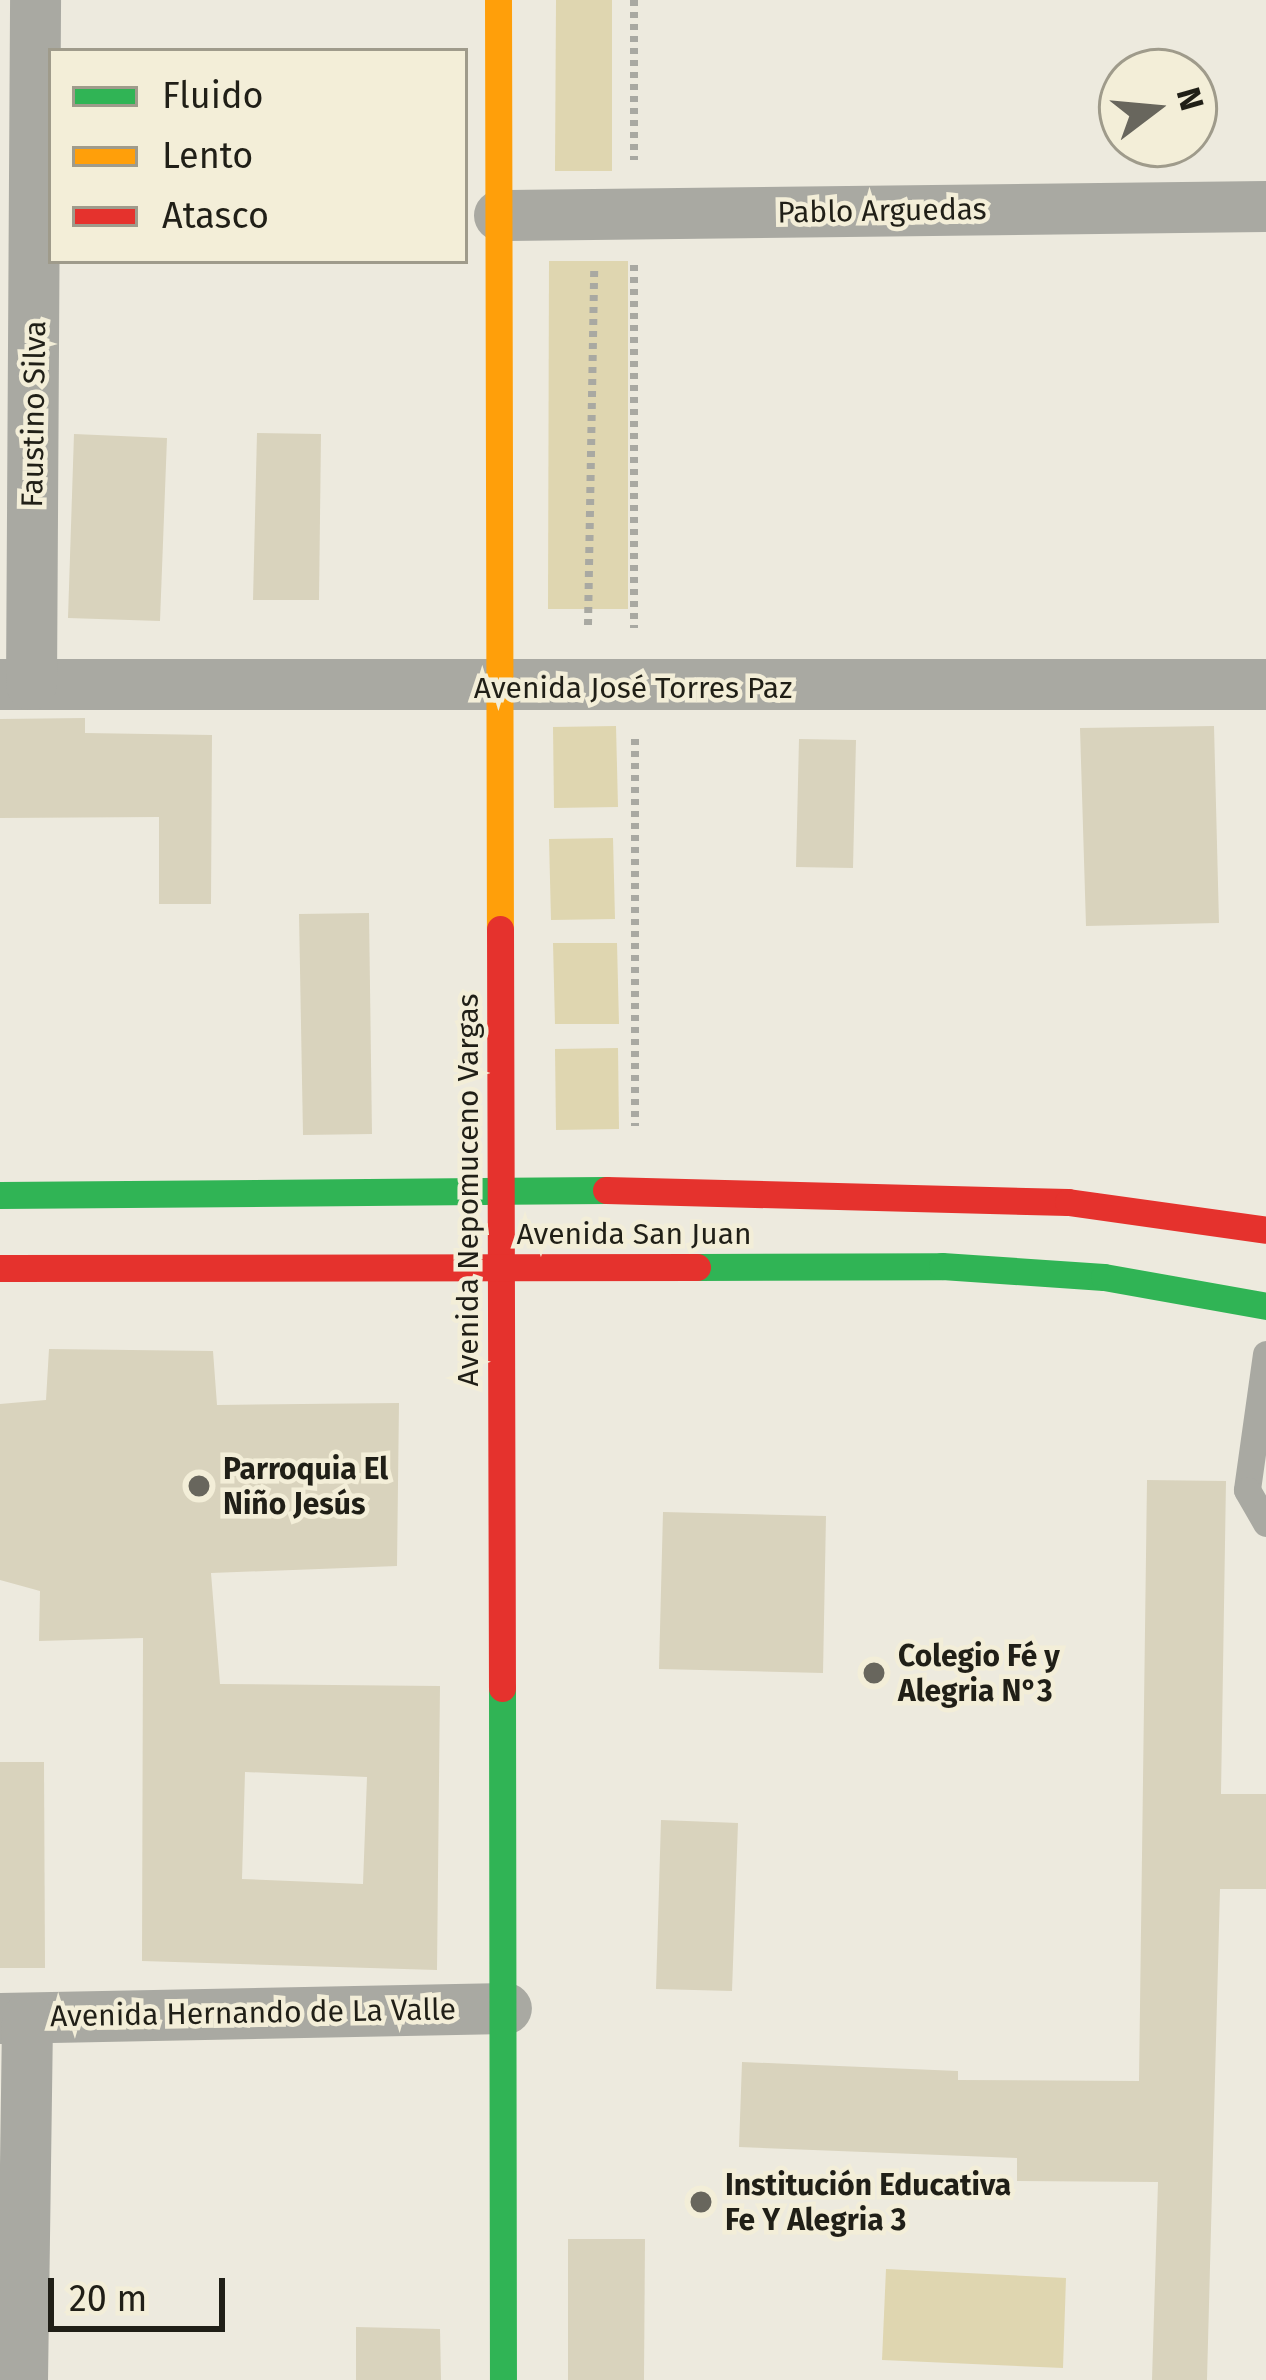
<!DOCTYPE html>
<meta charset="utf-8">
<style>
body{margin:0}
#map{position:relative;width:1266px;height:2380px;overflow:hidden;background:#edeade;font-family:"Fira Sans",sans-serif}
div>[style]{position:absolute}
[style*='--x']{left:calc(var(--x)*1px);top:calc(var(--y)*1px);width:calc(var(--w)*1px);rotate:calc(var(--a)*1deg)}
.green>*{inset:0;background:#dfd6b0}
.building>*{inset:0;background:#d9d3bd}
.path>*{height:8px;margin-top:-4px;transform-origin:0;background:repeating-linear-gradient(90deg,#a9a9a2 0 6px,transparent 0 12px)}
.lane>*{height:27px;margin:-13.5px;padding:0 13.5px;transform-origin:13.5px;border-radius:13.5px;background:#a9a9a2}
.street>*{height:51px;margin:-25.5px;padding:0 25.5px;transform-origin:25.5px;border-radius:25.5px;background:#a9a9a2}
.fast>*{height:27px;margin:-13.5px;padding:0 13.5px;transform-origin:13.5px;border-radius:13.5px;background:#30b455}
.slow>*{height:27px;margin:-13.5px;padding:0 13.5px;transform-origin:13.5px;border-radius:13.5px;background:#ff9f0a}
.jam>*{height:27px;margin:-13.5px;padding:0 13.5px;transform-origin:13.5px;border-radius:13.5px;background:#e5322d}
.dots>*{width:33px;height:33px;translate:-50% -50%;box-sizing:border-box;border:6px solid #f3eed8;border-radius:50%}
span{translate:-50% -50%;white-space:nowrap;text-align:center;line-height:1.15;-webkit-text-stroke:9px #f3eed8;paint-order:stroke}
.street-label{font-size:30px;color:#201f17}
.poi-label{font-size:30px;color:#201f17;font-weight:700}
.left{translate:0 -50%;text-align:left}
.legend{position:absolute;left:48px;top:48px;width:420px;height:216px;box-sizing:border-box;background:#f3eed8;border:3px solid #9f9b8b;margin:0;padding:15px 21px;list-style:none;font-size:36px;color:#201f17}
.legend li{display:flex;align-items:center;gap:24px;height:60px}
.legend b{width:60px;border:3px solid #9f9b8b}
.north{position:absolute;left:1098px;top:48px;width:120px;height:120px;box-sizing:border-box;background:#f3eed8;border:3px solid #9f9b8b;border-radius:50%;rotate:74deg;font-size:33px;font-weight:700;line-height:48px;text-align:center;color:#201f17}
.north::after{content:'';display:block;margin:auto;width:42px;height:54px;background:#68665d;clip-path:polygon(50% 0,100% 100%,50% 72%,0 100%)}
.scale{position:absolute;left:48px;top:2278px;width:177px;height:54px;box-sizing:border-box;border:6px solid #201f17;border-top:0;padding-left:15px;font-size:36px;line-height:42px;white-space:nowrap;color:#201f17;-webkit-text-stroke:9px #f3eed8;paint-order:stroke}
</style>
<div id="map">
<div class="green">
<i style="clip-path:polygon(556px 0,612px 0,612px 171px,555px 171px)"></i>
<i style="clip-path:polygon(549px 261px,628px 261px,628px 609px,548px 609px)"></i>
<i style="clip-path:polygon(616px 726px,618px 807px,554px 808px,553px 727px)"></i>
<i style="clip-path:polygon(613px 838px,615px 919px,551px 920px,549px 839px)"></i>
<i style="clip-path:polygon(553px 943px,617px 943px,619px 1024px,555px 1024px)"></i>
<i style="clip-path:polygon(618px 1048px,619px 1129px,556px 1130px,555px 1049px)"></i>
<i style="clip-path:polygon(886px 2269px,1066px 2278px,1063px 2368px,882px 2360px)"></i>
</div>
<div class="building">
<i style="clip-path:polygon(257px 433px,321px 434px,319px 600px,253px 600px)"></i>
<i style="clip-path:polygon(74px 434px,167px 438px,160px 621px,68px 618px)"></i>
<i style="clip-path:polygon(85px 718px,85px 733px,212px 735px,211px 904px,159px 904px,159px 817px,0 818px,0 719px)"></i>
<i style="clip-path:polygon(1214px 726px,1219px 923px,1086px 926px,1080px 728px)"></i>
<i style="clip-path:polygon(799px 739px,856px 740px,853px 868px,796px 867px)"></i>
<i style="clip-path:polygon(369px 913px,372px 1134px,303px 1135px,299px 914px)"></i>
<i style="clip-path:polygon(evenodd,49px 1349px,213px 1351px,217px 1405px,399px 1403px,397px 1566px,211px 1573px,220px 1684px,440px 1686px,437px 1970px,142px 1961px,143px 1638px,39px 1641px,40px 1591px,0 1580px,0 1404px,46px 1400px,49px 1349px,245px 1772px,367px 1777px,363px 1884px,242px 1879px,245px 1772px)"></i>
<i style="clip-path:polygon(1147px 1480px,1226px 1481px,1221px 1794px,1266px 1794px,1266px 1889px,1220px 1889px,1207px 2380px,1152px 2380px,1158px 2182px,1017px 2181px,1017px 2158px,739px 2147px,742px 2062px,958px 2071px,958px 2080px,1139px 2081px)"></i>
<i style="clip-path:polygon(663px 1512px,826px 1516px,823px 1673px,659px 1669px)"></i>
<i style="clip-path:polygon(0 1762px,44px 1762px,45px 1968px,0 1968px)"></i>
<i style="clip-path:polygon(661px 1820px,738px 1823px,732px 1991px,656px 1989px)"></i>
<i style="clip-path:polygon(568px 2239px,645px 2239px,644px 2380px,568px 2380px)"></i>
<i style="clip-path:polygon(356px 2327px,440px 2329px,441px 2380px,356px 2380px)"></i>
</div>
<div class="path">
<i style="--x:634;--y:0;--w:160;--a:90"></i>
<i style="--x:634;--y:265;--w:363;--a:90"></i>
<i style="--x:588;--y:625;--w:356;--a:-89"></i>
<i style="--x:635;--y:739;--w:387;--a:90"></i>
</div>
<div class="lane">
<i style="--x:1266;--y:1354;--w:137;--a:98"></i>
<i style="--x:1247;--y:1490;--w:38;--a:60"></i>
</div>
<div class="street">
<i style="--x:499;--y:215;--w:767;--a:-0.67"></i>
<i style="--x:0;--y:684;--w:1266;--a:0"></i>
<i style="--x:31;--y:684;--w:684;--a:-89.66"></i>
<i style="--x:0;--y:2018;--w:506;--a:-1.13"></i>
<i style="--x:22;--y:2380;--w:362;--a:-89.2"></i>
</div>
<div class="fast">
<i style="--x:0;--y:1195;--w:606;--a:-0.47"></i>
<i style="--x:697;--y:1267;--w:245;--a:-0.2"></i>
<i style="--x:942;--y:1266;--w:162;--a:3.9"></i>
<i style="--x:1104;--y:1277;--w:165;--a:10.1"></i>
<i style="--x:502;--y:1688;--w:692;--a:89.92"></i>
</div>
<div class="slow">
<i style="--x:498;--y:0;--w:929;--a:89.88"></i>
</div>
<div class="jam">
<i style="--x:500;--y:929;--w:759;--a:89.85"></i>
<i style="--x:606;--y:1190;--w:462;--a:1.5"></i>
<i style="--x:1068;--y:1202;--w:200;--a:8"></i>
<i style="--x:0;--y:1268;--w:697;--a:-0.08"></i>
</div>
<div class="dots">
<i style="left:199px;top:1486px;background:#68665d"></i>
<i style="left:874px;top:1673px;background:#68665d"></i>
<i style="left:701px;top:2202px;background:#68665d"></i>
</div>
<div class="street-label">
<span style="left:882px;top:211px;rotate:-1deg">Pablo Arguedas</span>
<span style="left:34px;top:414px;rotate:-89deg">Faustino Silva</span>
<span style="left:633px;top:688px">Avenida José Torres Paz</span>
<span style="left:468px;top:1190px;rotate:-90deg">Avenida Nepomuceno Vargas</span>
<span style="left:634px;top:1234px">Avenida San Juan</span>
<span style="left:253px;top:2013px;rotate:-1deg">Avenida Hernando de La Valle</span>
</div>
<div class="poi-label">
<span class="left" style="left:223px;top:1486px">Parroquia El<br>Niño Jesús</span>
<span class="left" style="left:898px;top:1673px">Colegio Fé y<br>Alegria N°3</span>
<span class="left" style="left:725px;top:2202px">Institución Educativa<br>Fe Y Alegria 3</span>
</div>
<ul class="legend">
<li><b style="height:15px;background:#30b455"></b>Fluido</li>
<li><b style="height:15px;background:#ff9f0a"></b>Lento</li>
<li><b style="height:15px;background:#e5322d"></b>Atasco</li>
</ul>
<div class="north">N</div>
<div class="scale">20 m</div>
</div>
